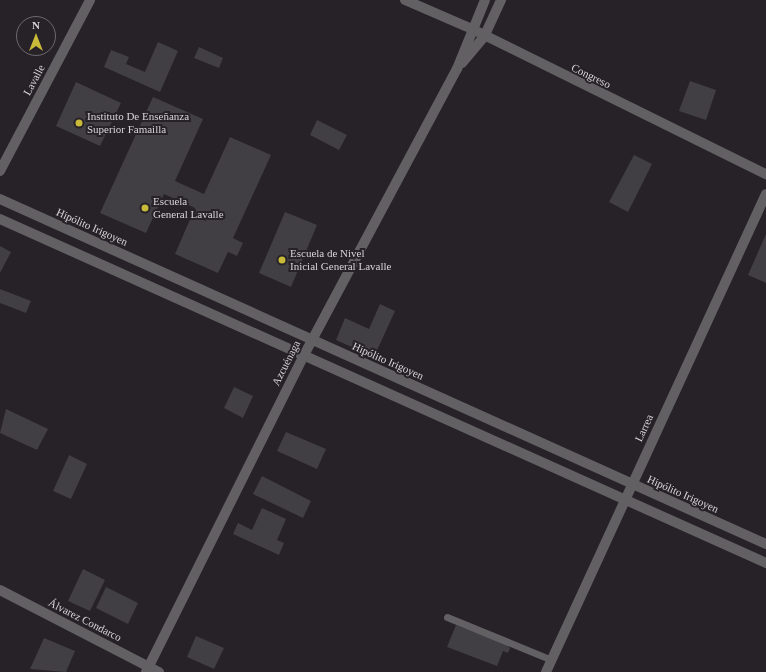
<!DOCTYPE html>
<meta charset="utf-8">
<style>
body{margin:0}
#map{position:relative;width:766px;height:672px;overflow:hidden;background:#262228;font-family:Georgia,serif}
div>[style]{position:absolute}
[style*='--x']{left:calc(var(--x)*1px);top:calc(var(--y)*1px);width:calc(var(--w)*1px);rotate:calc(var(--a)*1deg)}
.building>*{inset:0;background:#413e44}
.lane>*{height:7px;margin:-3.5px;padding:0 3.5px;transform-origin:3.5px;border-radius:3.5px;background:#626063}
.street>*{height:10px;margin:-5px;padding:0 5px;transform-origin:5px;border-radius:5px;background:#626063}
.dots>*{width:11px;height:11px;translate:-50% -50%;box-sizing:border-box;border:2px solid #262228;border-radius:50%}
span{translate:-50% -50%;white-space:nowrap;text-align:center;line-height:1.15;-webkit-text-stroke:4px #262228;paint-order:stroke}
.street-label{font-size:11px;color:#d7d5d8}
.poi-label{font-size:11px;color:#d7d5d8}
.left{translate:0 -50%;text-align:left}
.north{position:absolute;left:16px;top:16px;width:40px;height:40px;box-sizing:border-box;background:#262228;border:1px solid #6d6a6e;border-radius:50%;rotate:0deg;font-size:11px;font-weight:700;line-height:16px;text-align:center;color:#d7d5d8}
.north::after{content:'';display:block;margin:auto;width:14px;height:18px;background:#c9ba3a;clip-path:polygon(50% 0,100% 100%,50% 72%,0 100%)}
</style>
<div id="map">
<div class="building">
<i style="clip-path:polygon(158px 42px,178px 51px,160px 92px,104px 67px,111px 50px,129px 57px,126px 64px,145px 72px)"></i>
<i style="clip-path:polygon(199px 47px,223px 58px,219px 68px,194px 58px)"></i>
<i style="clip-path:polygon(690px 81px,716px 90px,706px 120px,679px 111px)"></i>
<i style="clip-path:polygon(76px 82px,121px 103px,100px 146px,56px 126px)"></i>
<i style="clip-path:polygon(153px 97px,203px 119px,175px 181px,204px 194px,230px 137px,271px 155px,233px 238px,243px 243px,237px 256px,228px 252px,218px 273px,175px 254px,195px 208px,164px 194px,146px 233px,100px 213px)"></i>
<i style="clip-path:polygon(317px 120px,347px 135px,339px 150px,310px 135px)"></i>
<i style="clip-path:polygon(634px 155px,652px 164px,628px 212px,609px 202px)"></i>
<i style="clip-path:polygon(285px 212px,317px 225px,291px 287px,259px 273px)"></i>
<i style="clip-path:polygon(766px 234px,766px 283px,748px 275px)"></i>
<i style="clip-path:polygon(0 246px,11px 252px,0 273px)"></i>
<i style="clip-path:polygon(0 289px,31px 301px,26px 313px,0 303px)"></i>
<i style="clip-path:polygon(380px 304px,395px 311px,374px 357px,336px 340px,345px 318px,369px 329px)"></i>
<i style="clip-path:polygon(234px 387px,253px 396px,243px 418px,224px 408px)"></i>
<i style="clip-path:polygon(6px 409px,48px 429px,37px 450px,0 433px)"></i>
<i style="clip-path:polygon(286px 432px,326px 449px,317px 469px,277px 451px)"></i>
<i style="clip-path:polygon(69px 455px,87px 464px,71px 499px,53px 491px)"></i>
<i style="clip-path:polygon(262px 476px,311px 501px,303px 518px,253px 494px)"></i>
<i style="clip-path:polygon(262px 508px,286px 519px,277px 540px,284px 543px,279px 555px,233px 534px,238px 523px,252px 530px)"></i>
<i style="clip-path:polygon(83px 569px,105px 580px,90px 611px,68px 601px)"></i>
<i style="clip-path:polygon(106px 587px,138px 603px,128px 624px,96px 608px)"></i>
<i style="clip-path:polygon(456px 625px,503px 643px,510px 648px,508px 653px,503px 651px,497px 666px,447px 647px)"></i>
<i style="clip-path:polygon(196px 636px,224px 648px,214px 669px,187px 657px)"></i>
<i style="clip-path:polygon(44px 638px,75px 651px,66px 672px,30px 669px)"></i>
</div>
<div class="lane">
<i style="--x:447;--y:617;--w:113;--a:22.3"></i>
</div>
<div class="street">
<i style="--x:405;--y:0;--w:73;--a:23.4"></i>
<i style="--x:472;--y:29;--w:328;--a:26.3"></i>
<i style="--x:462;--y:63;--w:34;--a:-50"></i>
<i style="--x:484;--y:37;--w:41;--a:-65.3"></i>
<i style="--x:0;--y:171;--w:193;--a:-62.2"></i>
<i style="--x:0;--y:199;--w:840;--a:24.25"></i>
<i style="--x:0;--y:219;--w:840;--a:24.18"></i>
<i style="--x:0;--y:590;--w:179;--a:27.3"></i>
<i style="--x:146;--y:672;--w:352;--a:-63.5"></i>
<i style="--x:303;--y:357;--w:327;--a:-61.9"></i>
<i style="--x:457;--y:69;--w:74;--a:-67.9"></i>
<i style="--x:546;--y:672;--w:526;--a:-65.29"></i>
</div>
<div class="dots">
<i style="left:79px;top:123px;background:#c9ba3a"></i>
<i style="left:145px;top:208px;background:#c9ba3a"></i>
<i style="left:282px;top:260px;background:#c9ba3a"></i>
</div>
<div class="street-label">
<span style="left:591px;top:76px;rotate:26deg">Congreso</span>
<span style="left:34px;top:80px;rotate:-62deg">Lavalle</span>
<span style="left:92px;top:227px;rotate:24deg">Hipólito Irigoyen</span>
<span style="left:388px;top:361px;rotate:24deg">Hipólito Irigoyen</span>
<span style="left:286px;top:363px;rotate:-63deg">Azcuénaga</span>
<span style="left:644px;top:428px;rotate:-65deg">Larrea</span>
<span style="left:683px;top:494px;rotate:24deg">Hipólito Irigoyen</span>
<span style="left:85px;top:620px;rotate:27deg">Álvarez Condarco</span>
</div>
<div class="poi-label">
<span class="left" style="left:87px;top:123px">Instituto De Enseñanza<br>Superior Famailla</span>
<span class="left" style="left:153px;top:208px">Escuela<br>General Lavalle</span>
<span class="left" style="left:290px;top:260px">Escuela de Nivel<br>Inicial General Lavalle</span>
</div>
<div class="north">N</div>
</div>
